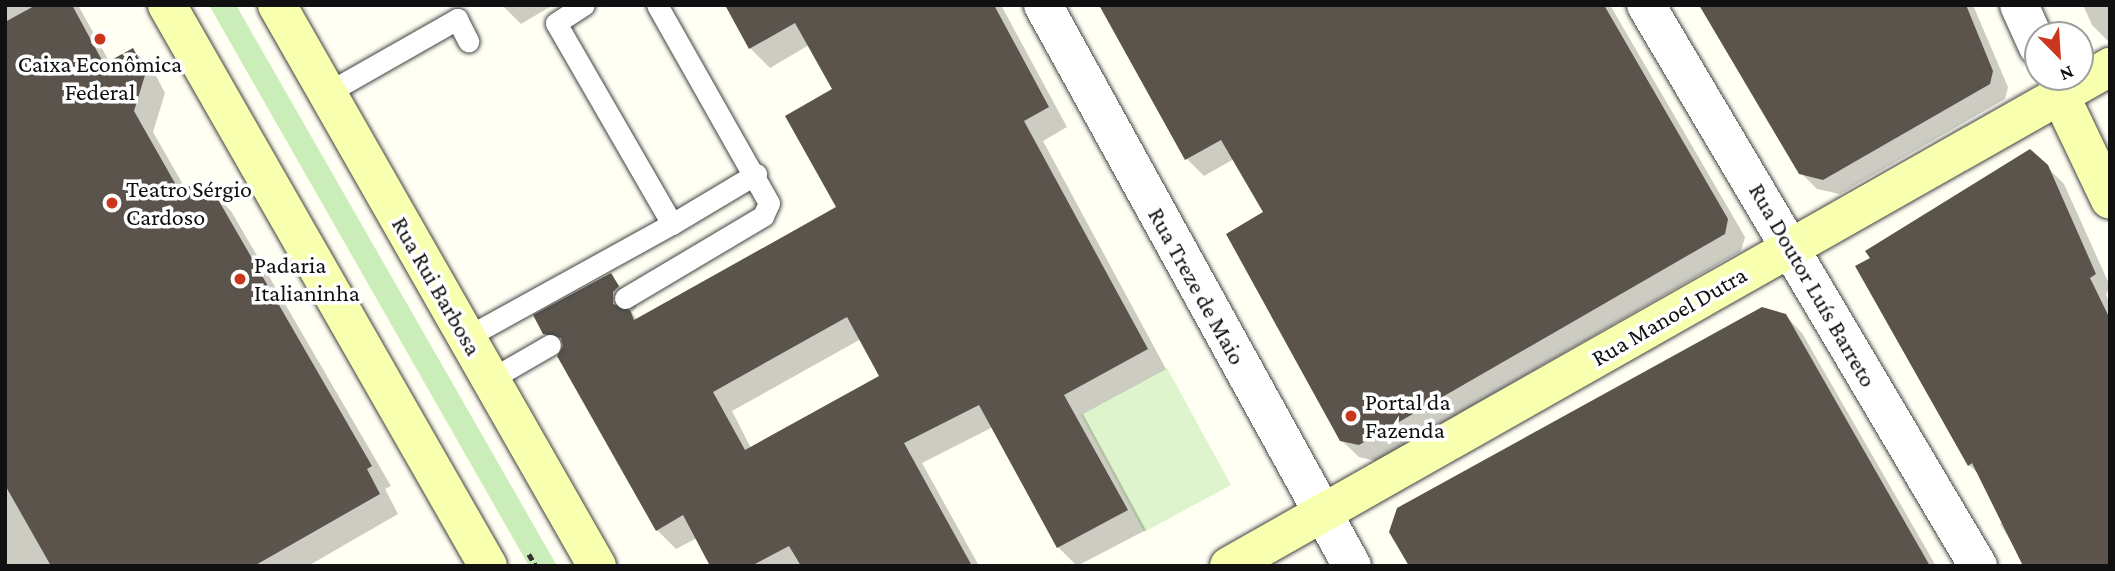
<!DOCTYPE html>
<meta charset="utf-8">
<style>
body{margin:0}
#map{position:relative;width:2115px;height:571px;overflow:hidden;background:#fffff4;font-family:"Crimson Pro",serif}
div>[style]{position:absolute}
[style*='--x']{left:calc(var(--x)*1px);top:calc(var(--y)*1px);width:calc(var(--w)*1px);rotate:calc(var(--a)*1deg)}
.green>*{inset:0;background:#caedb9}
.pitch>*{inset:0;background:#def4cc}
.shadow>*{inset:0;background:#0003}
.building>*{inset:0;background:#5a544c}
.path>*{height:4.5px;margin-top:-2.25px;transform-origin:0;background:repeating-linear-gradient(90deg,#323232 0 7px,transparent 0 10.5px)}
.roads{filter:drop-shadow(0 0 2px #434343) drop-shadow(0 0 2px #434343)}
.lane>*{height:21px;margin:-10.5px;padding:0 10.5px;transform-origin:10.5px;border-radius:10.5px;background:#fff}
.street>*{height:38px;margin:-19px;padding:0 19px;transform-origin:19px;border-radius:19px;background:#fff}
.secondary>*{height:38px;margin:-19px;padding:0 19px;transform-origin:19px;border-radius:19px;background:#f8ffaf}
.dots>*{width:19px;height:19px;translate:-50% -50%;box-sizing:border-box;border:4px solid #fff;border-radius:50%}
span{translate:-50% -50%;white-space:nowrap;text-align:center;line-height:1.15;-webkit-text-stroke:7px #fff;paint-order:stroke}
.poi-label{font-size:24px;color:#101010}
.left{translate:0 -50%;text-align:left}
.street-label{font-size:24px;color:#101010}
.frame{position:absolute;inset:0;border:7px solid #101010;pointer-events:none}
.north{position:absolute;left:2024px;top:21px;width:70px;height:70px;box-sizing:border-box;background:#fff;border:2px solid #9f9f9f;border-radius:50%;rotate:156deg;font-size:19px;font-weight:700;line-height:28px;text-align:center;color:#101010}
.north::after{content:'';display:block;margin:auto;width:24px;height:32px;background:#cb371d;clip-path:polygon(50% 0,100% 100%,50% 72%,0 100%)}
</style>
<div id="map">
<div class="green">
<i style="clip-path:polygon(209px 5px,236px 5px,557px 566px,529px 566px)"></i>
</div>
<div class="pitch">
<i style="clip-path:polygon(1167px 368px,1231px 485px,1144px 532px,1081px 415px)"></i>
</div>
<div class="shadow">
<i style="clip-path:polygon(5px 5px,78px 5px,110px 63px,133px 50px,153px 70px,165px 93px,153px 132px,185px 188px,211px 191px,231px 211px,391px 486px,385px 489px,398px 514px,308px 566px,5px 566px)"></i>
<i style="clip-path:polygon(502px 5px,553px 5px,521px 24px)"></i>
<i style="clip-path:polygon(evenodd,727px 5px,1001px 5px,1067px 127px,1043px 141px,1166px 369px,1083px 414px,1146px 530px,1077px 566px,1058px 547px,993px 427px,922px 463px,979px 566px,712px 566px,697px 538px,676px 549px,657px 530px,562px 350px,545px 333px,610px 275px,637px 307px,632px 312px,637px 320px,839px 208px,834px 90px,809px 45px,770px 68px,750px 48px,727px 5px,861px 339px,881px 377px,751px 448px,732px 411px,861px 339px)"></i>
<i style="clip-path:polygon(1101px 5px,1610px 5px,1745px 237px,1741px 251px,1376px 461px,1359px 457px,1341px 440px,1265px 213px,1234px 159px,1204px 176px,1187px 159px)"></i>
<i style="clip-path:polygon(1702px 5px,1973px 5px,2008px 87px,2005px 99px,1840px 194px,1817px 189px,1801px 173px)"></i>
<i style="clip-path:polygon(2083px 5px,2110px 5px,2110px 43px,2092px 25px)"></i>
<i style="clip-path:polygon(2047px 167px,2064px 184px,2110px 286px,2106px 295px,2110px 303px,2110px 566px,2026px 566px,2000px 524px,2005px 520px,1982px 477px,1969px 465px)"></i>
<i style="clip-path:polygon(1785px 315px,1802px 333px,1936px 566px,1411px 566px)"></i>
</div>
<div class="building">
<i style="clip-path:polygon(36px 5px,72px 5px,104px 64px,133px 48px,146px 72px,134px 111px,176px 185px,212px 189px,372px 466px,367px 469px,380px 494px,254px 566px,51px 566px,5px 485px,5px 22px)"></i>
<i style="clip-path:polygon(evenodd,725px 5px,994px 5px,1049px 107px,1024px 121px,1148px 349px,1064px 395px,1128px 510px,1057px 548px,979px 405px,904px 443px,972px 566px,801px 566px,789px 546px,751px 566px,710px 566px,683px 515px,656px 531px,557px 356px,563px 346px,561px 338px,543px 334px,533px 315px,611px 273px,619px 286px,613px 292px,613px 304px,630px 310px,634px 320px,836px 207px,785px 116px,832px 89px,795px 23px,749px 49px,725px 5px,847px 317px,879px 376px,745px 450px,713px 392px,847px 317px)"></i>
<i style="clip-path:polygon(1099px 5px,1604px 5px,1728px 219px,1725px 234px,1359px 445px,1340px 441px,1226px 234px,1263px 212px,1221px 140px,1185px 160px)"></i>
<i style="clip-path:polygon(1699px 5px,1966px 5px,1993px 71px,1990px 84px,1823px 180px,1799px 174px)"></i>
<i style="clip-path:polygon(2030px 149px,2048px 165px,2096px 274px,2090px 278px,2110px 319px,2110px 566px,2023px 566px,1972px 463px,1968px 466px,1855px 266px,1870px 258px,1865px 251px)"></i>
<i style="clip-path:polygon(1762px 307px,1786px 314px,1930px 566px,1409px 566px,1389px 532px,1397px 508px)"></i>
</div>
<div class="path">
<i style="--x:529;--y:554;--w:14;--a:60"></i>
</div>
<div class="roads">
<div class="lane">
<i style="--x:327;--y:93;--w:150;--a:-29.6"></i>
<i style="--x:457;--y:19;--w:25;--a:63"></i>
<i style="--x:672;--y:224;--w:98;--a:-30.8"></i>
<i style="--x:625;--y:298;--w:161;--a:-30.7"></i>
<i style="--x:763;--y:216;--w:14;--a:-65"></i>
<i style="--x:769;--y:203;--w:227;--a:-119.5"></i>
<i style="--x:467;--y:337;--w:234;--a:-28.9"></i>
<i style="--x:672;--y:224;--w:232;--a:-120"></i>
<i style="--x:556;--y:23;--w:33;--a:-33"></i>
<i style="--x:491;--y:379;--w:68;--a:-30"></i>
</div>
<div class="street">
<i style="--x:1043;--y:5;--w:640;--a:61.15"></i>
<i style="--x:1646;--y:5;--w:652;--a:59.38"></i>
<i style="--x:2019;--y:5;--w:46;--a:65.7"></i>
</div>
<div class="secondary">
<i style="--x:167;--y:5;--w:646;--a:60.22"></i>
<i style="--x:277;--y:5;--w:646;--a:60.3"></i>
<i style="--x:2060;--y:95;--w:116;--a:64.5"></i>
<i style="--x:1229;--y:566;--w:1013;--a:-29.53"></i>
</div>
</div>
<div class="dots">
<i style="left:100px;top:39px;background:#cb371d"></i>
<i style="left:112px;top:203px;background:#cb371d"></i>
<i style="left:240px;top:279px;background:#cb371d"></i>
<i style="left:1351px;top:416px;background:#cb371d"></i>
</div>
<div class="poi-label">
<span style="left:100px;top:78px">Caixa Econômica<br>Federal</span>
<span class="left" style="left:126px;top:203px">Teatro Sérgio<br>Cardoso</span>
<span class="left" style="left:254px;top:279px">Padaria<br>Italianinha</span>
<span class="left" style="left:1365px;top:416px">Portal da<br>Fazenda</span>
</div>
<div class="street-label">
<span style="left:1813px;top:285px;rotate:60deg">Rua Doutor Luís Barreto</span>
<span style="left:437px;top:286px;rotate:60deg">Rua Rui Barbosa</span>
<span style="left:1197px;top:286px;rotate:61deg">Rua Treze de Maio</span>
<span style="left:1669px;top:316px;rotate:-30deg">Rua Manoel Dutra</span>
</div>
<div class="frame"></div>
<div class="north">N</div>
</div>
